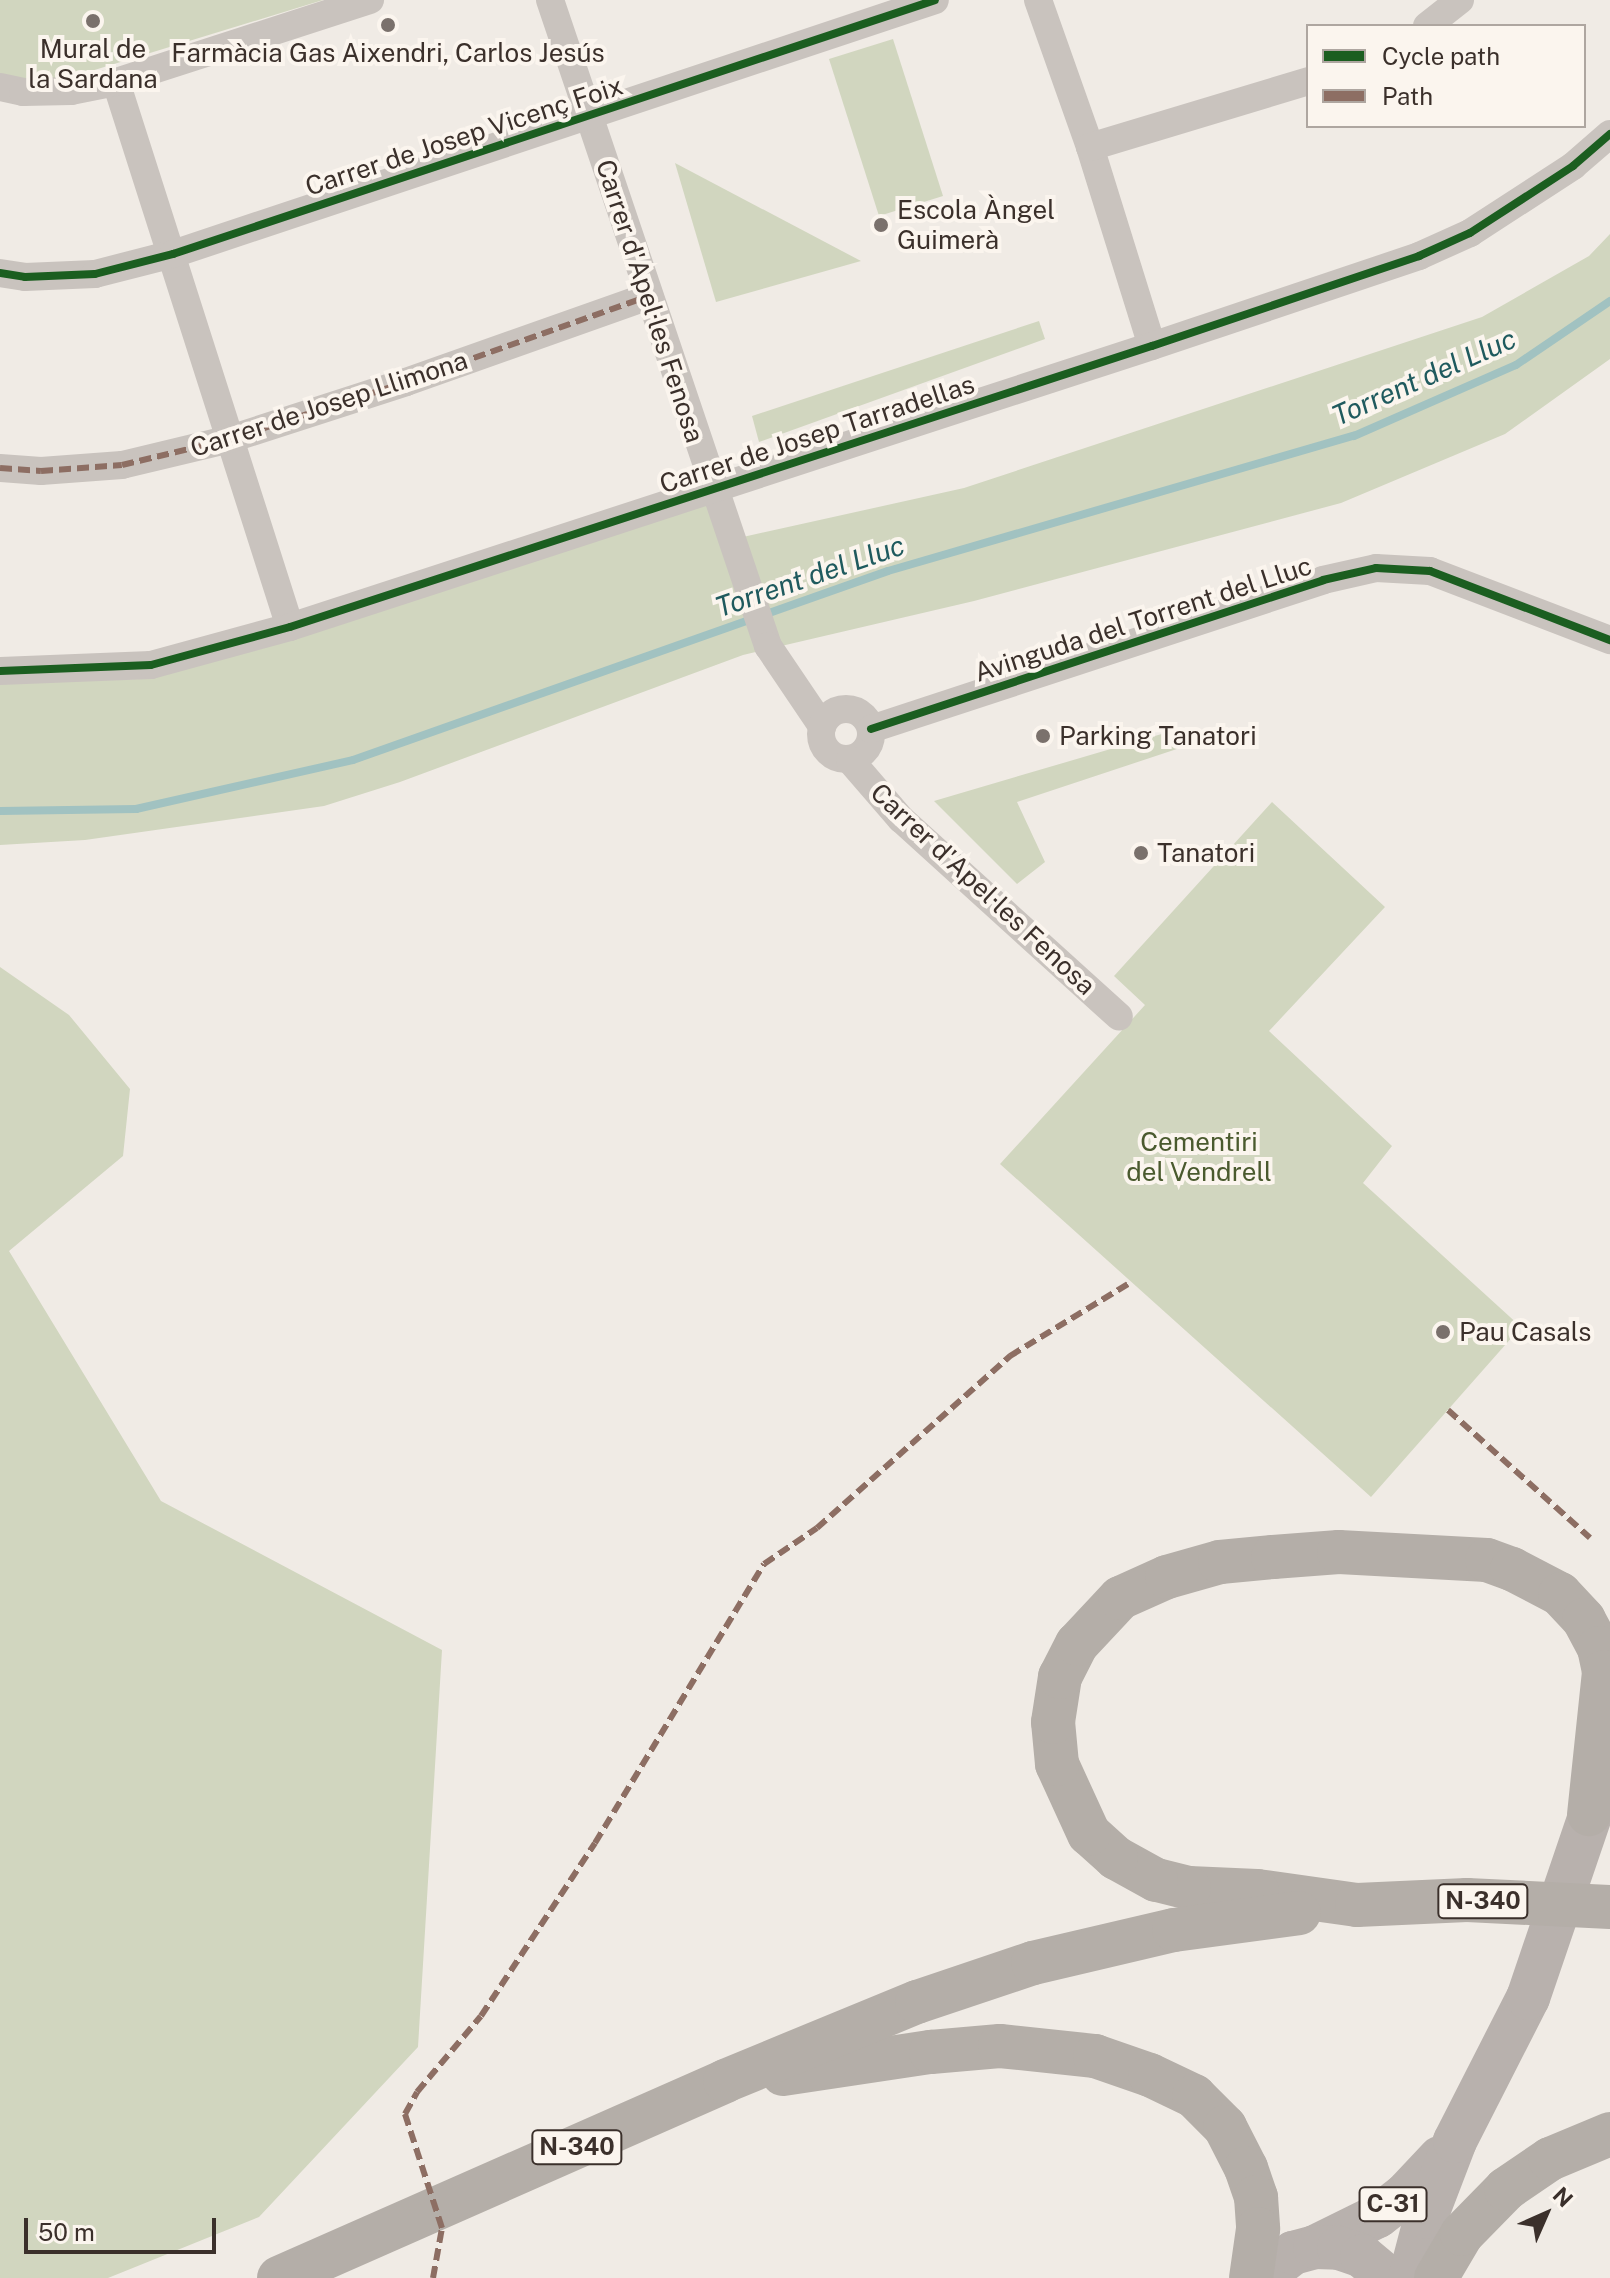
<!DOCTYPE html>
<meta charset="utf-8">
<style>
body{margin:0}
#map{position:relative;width:1610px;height:2278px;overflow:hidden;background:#f0ebe5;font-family:"Public Sans",sans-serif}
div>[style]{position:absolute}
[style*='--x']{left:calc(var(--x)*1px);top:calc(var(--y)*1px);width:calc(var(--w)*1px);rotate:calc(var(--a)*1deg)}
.green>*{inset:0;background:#d1d6bf}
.stream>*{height:8px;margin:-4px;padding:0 4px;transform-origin:4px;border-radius:4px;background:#a1c2c1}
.minor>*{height:28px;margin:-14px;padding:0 14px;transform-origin:14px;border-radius:14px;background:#c9c3be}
.minor>.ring{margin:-14px;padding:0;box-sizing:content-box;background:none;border:28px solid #c9c3be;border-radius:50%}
.primary>*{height:44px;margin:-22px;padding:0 22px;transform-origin:22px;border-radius:22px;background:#b8b1ad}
.trunk>*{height:44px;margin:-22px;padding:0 22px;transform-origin:22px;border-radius:22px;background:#b4aea8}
.trunk-bridge>*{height:44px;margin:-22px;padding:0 22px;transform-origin:22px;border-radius:22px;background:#b4aea8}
.quiet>*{height:6px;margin-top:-3px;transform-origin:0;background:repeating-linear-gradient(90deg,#8d6e63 0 12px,transparent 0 18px)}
.cycleway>*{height:8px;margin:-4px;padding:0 4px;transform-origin:4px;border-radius:4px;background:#1b5e20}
.dots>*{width:22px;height:22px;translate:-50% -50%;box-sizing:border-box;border:4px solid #fbf5ee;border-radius:50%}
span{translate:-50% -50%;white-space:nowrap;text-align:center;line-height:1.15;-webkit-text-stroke:8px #fbf5ee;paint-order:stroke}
.shield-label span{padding:2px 6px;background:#fbf5ee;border:2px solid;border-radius:6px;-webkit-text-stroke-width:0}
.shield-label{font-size:24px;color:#3b302b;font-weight:700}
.poi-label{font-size:26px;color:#3b302b}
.left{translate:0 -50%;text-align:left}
.street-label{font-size:26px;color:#3b302b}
.park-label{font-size:26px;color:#4a5a2e}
.water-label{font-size:28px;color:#1f5a5e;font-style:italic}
.legend{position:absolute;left:1306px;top:24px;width:280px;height:104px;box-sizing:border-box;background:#fbf5ee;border:2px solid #aea6a0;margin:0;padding:10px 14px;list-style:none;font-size:24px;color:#3b302b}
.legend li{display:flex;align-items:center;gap:16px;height:40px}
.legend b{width:40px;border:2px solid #aea6a0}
.north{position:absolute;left:1506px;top:2174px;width:80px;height:80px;-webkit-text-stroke:6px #fbf5ee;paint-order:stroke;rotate:45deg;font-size:22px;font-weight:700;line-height:32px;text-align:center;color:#3b302b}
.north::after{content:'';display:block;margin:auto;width:28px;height:36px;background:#3b302b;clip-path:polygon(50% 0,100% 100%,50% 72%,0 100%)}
.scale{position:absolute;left:24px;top:2218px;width:192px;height:36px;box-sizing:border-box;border:4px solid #3b302b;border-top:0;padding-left:10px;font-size:24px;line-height:28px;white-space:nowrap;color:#3b302b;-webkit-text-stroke:6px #fbf5ee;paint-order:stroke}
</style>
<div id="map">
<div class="green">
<i style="clip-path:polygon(0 0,323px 0,39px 87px,0 78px)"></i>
<i style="clip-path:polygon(893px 39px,943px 196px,879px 216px,829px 59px)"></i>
<i style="clip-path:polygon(675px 163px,861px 261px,716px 302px)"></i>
<i style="clip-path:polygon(1610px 234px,1610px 359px,1505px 434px,1341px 503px,974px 601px,743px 655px,400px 782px,324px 806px,85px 840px,0 845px,0 681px,143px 679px,714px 491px,734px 539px,964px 488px,1482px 317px,1589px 256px)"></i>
<i style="clip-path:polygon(1039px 321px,1045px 339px,759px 442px,752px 416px)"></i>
<i style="clip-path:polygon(1182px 728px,1198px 742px,1017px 802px,1045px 862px,1017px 884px,934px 801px)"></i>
<i style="clip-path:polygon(1272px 802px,1385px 907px,1269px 1031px,1392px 1146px,1363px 1183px,1521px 1327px,1371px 1497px,1000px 1164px,1145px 1005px,1114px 976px)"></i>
<i style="clip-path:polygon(0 967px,69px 1015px,130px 1089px,123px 1156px,9px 1251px,161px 1501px,442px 1650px,418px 2047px,259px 2217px,108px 2278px,0 2278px)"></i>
</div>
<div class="stream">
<i style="--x:0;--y:811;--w:136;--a:-0.8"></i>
<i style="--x:136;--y:809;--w:222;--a:-12.7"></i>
<i style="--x:353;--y:760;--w:567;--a:-19.46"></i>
<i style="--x:888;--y:571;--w:485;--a:-16.2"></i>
<i style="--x:1354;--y:436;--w:177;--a:-23.7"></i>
<i style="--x:1516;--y:365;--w:114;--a:-34.2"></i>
</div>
<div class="minor">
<i style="--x:550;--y:0;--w:682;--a:71.35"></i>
<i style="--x:768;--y:646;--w:97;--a:56"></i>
<i style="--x:1038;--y:0;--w:156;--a:70.5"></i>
<i style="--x:1090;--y:147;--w:208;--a:72.7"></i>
<i style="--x:1427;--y:26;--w:42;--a:-38.2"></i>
<i style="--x:116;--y:82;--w:572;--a:72.29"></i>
<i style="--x:0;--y:87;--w:24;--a:12"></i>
<i style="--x:23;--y:92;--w:48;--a:-1.2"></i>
<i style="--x:71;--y:91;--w:46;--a:-11.3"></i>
<i style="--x:116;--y:82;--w:267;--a:-17.9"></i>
<i style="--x:1090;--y:147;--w:228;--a:-16.8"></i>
<i style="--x:0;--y:273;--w:25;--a:9"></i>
<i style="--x:25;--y:277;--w:70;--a:-2.5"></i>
<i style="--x:95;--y:274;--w:81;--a:-14.4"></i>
<i style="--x:173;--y:254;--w:803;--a:-18.43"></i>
<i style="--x:0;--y:468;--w:41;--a:4.2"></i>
<i style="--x:41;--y:471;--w:81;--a:-4.2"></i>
<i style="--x:122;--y:465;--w:111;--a:-13.5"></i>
<i style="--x:230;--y:439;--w:185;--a:-17.9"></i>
<i style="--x:406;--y:382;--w:258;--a:-19.5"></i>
<i style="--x:0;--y:671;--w:151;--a:-2.3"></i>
<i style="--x:151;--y:665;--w:144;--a:-15.3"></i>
<i style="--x:290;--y:627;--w:907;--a:-18.06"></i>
<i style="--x:1152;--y:346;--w:282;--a:-18.6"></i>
<i style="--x:1419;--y:256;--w:56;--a:-24.3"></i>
<i style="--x:1470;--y:233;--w:123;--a:-33"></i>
<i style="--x:1573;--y:166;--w:49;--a:-40.9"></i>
<i class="ring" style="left:821px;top:709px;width:22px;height:22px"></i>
<i style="--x:871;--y:729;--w:476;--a:-18.2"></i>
<i style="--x:1323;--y:580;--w:54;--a:-12.8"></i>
<i style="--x:1376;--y:568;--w:54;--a:3.2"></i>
<i style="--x:1430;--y:571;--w:193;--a:21"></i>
<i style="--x:850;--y:760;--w:78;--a:49.2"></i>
<i style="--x:901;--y:819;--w:294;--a:42.2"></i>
</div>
<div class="primary">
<i style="--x:1315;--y:2247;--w:70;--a:-26.2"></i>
<i style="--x:1378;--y:2216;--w:34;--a:-38"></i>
<i style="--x:1405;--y:2195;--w:51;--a:-46.6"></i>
<i style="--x:1261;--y:2278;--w:41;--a:-38"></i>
<i style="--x:1293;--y:2253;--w:23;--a:-15"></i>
<i style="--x:1315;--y:2247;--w:24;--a:2"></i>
<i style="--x:1339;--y:2248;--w:24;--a:19"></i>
<i style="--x:1362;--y:2256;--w:34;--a:40"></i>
<i style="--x:1410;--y:2278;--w:63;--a:-75.3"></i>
<i style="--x:1426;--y:2217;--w:81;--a:-69.1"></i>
<i style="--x:1455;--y:2141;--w:161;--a:-63"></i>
<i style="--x:1528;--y:1998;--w:232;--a:-71.2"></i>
</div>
<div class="trunk">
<i style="--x:1357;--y:1905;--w:101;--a:-172"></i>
<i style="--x:1257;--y:1891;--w:68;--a:-177.5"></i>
<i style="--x:1189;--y:1888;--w:34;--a:-166"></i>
<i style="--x:1156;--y:1880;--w:46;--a:-151.2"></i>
<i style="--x:1116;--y:1858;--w:36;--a:-138"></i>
<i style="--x:1089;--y:1834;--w:77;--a:-114.6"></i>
<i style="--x:1057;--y:1764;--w:42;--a:-95.4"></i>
<i style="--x:1053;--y:1722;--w:46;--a:-81.2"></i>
<i style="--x:1060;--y:1677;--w:37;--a:-63"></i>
<i style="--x:1077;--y:1644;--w:63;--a:-46.9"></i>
<i style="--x:1120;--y:1598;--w:51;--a:-24.1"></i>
<i style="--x:1167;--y:1577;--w:55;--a:-15.8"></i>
<i style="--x:1220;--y:1562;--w:53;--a:-5.4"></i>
<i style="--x:1273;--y:1557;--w:66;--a:-4.3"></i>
<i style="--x:1339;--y:1552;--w:148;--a:3.1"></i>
<i style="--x:1487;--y:1560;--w:27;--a:20"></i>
<i style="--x:1512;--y:1569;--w:54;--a:27.5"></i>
<i style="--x:1560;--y:1594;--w:35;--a:47"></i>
<i style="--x:1584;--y:1620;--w:32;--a:62"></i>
<i style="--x:1599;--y:1648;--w:25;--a:78"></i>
<i style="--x:1604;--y:1672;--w:143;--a:96"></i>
<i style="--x:783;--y:2074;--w:150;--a:-8.5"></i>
<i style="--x:931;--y:2052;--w:69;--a:-5"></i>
<i style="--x:1000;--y:2046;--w:96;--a:6"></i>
<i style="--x:1095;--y:2056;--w:58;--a:19.1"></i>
<i style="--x:1150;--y:2075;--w:49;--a:25.5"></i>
<i style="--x:1194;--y:2096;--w:44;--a:45"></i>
<i style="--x:1225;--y:2127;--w:46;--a:62.9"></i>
<i style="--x:1246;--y:2168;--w:31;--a:71"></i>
<i style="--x:1256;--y:2197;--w:32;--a:86"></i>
<i style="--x:1258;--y:2229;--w:49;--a:98.1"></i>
<i style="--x:279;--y:2278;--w:488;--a:-23.8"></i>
<i style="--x:725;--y:2081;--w:208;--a:-22.4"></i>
<i style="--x:917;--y:2002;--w:122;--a:-18.6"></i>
<i style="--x:1033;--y:1963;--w:145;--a:-13.2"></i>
<i style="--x:1174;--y:1930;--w:126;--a:-7.7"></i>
<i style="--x:1436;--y:2278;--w:51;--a:-59.4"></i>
<i style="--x:1462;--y:2234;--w:63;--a:-45.6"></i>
<i style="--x:1506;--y:2189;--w:53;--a:-34.3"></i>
<i style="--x:1550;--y:2159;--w:65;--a:-22.6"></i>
</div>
<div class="trunk-bridge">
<i style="--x:1357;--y:1905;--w:110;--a:-2.6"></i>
<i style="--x:1467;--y:1900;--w:143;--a:2.8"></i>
</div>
<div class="quiet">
<i style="--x:0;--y:468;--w:41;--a:4.2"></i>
<i style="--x:41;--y:471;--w:81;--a:-4.2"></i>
<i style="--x:122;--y:465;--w:111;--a:-13.5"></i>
<i style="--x:230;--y:439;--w:185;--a:-17.9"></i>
<i style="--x:406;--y:382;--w:258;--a:-19.5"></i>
<i style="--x:1448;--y:1410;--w:191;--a:42"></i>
<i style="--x:433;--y:2278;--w:51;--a:-79.8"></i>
<i style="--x:442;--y:2228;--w:120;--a:-108"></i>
<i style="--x:405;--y:2114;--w:25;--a:-61"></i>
<i style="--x:417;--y:2092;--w:99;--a:-49.9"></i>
<i style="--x:481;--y:2016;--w:207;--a:-56.6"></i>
<i style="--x:595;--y:1843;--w:326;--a:-58.8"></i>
<i style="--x:764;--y:1564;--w:64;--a:-34.2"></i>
<i style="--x:817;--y:1528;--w:259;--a:-41.7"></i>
<i style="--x:1010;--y:1356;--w:138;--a:-31.4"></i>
</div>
<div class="cycleway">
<i style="--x:0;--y:273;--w:25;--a:9"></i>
<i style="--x:25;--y:277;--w:70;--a:-2.5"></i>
<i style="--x:95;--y:274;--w:81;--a:-14.4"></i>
<i style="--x:173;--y:254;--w:803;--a:-18.43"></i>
<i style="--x:0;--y:671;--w:151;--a:-2.3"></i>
<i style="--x:151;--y:665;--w:144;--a:-15.3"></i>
<i style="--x:290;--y:627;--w:907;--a:-18.06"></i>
<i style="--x:1152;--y:346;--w:282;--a:-18.6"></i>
<i style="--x:1419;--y:256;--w:56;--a:-24.3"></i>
<i style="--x:1470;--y:233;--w:123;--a:-33"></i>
<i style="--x:1573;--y:166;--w:49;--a:-40.9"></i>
<i style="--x:871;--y:729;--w:476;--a:-18.2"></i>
<i style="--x:1323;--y:580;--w:54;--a:-12.8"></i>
<i style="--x:1376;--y:568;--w:54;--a:3.2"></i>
<i style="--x:1430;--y:571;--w:193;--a:21"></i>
</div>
<div class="dots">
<i style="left:93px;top:21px;background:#7a716c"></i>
<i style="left:388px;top:25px;background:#7a716c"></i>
<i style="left:881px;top:225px;background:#7a716c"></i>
<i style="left:1043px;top:736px;background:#7a716c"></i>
<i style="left:1141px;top:853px;background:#7a716c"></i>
<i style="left:1443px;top:1332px;background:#7a716c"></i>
</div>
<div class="shield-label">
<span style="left:1483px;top:1901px">N-340</span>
<span style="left:577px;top:2147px">N-340</span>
<span style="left:1393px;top:2204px">C-31</span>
</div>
<div class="poi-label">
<span style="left:93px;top:64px">Mural de<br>la Sardana</span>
<span style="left:388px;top:53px">Farmàcia Gas Aixendri, Carlos Jesús</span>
<span class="left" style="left:897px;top:225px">Escola Àngel<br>Guimerà</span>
<span class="left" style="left:1059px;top:736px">Parking Tanatori</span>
<span class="left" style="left:1157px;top:853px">Tanatori</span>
<span class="left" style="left:1459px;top:1332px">Pau Casals</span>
</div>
<div class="street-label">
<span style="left:464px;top:136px;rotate:-18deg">Carrer de Josep Vicenç Foix</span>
<span style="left:650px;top:301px;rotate:72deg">Carrer d'Apel·les Fenosa</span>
<span style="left:329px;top:404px;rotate:-18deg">Carrer de Josep Llimona</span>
<span style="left:817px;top:434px;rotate:-18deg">Carrer de Josep Tarradellas</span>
<span style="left:1143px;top:619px;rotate:-18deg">Avinguda del Torrent del Lluc</span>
<span style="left:983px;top:889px;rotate:43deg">Carrer d'Apel·les Fenosa</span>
</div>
<div class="park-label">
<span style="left:1199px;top:1157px">Cementiri<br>del Vendrell</span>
</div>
<div class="water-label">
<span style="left:1424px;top:377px;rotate:-24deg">Torrent del Lluc</span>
<span style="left:810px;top:576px;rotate:-19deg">Torrent del Lluc</span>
</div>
<ul class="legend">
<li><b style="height:10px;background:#1b5e20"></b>Cycle path</li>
<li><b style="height:10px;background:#8d6e63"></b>Path</li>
</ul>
<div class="north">N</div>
<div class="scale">50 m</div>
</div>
